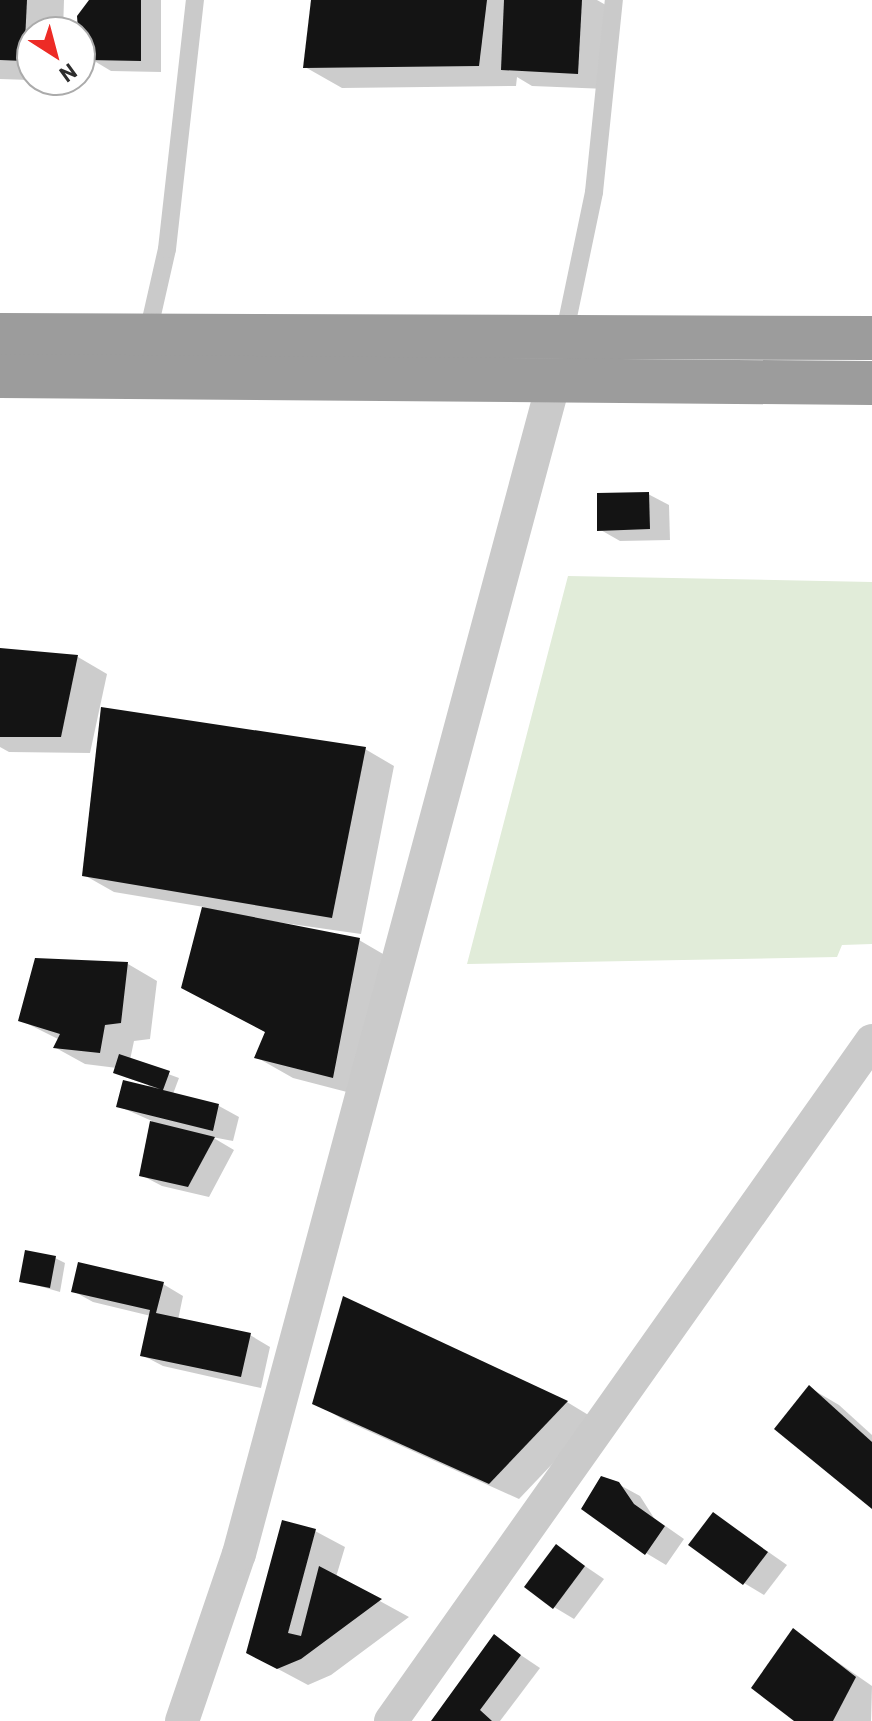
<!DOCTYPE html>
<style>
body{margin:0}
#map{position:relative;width:872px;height:1721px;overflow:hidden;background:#fff;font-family:Barlow,sans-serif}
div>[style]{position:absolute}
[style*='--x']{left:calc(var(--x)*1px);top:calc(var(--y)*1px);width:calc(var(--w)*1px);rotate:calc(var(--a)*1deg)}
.green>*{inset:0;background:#e1ecd9}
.shadow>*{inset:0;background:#0003}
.building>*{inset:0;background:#141414}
.service>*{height:18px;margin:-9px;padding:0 9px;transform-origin:9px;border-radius:9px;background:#cacaca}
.minor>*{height:34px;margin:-17px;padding:0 17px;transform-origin:17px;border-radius:17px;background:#cacaca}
.trunk>*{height:44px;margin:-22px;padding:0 22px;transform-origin:22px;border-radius:22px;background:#9c9c9c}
span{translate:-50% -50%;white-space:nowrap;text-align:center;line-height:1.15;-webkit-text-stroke:8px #fff;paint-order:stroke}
.north{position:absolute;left:16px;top:16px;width:80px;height:80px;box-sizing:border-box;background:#fff;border:2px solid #ababab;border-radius:50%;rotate:144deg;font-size:22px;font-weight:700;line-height:32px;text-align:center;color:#2d2d2d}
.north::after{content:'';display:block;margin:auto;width:28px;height:36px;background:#ed2b26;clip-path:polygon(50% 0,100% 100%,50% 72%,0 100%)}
</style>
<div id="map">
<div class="green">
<i style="clip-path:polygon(568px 576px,872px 582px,872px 944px,842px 945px,837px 957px,467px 964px)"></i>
</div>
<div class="shadow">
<i style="clip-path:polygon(0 0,64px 0,63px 32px,32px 32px,32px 80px,60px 81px,0 79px)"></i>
<i style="clip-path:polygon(91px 0,161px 0,161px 72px,111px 71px,91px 59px)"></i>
<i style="clip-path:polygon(313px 0,597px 0,611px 8px,607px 89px,532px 86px,517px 77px,516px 86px,342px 88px,305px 67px)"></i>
<i style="clip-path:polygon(648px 494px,669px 505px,670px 540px,620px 541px,599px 529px)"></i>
<i style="clip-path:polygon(0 650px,78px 657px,107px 674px,90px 753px,9px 752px,0 747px)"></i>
<i style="clip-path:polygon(365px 749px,394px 766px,361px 934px,242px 917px,359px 940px,395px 961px,370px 1098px,293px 1078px,256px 1057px,267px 1033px,184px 987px,204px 907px,114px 892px,84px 875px)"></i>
<i style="clip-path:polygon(37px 960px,128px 964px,157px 981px,150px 1039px,134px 1041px,130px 1060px,179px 1078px,173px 1094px,219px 1106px,239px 1117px,233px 1141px,212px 1137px,234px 1150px,209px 1197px,162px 1186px,141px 1175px,152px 1121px,118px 1106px,149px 1085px,125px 1077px,117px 1068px,85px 1064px,56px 1048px,60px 1040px,20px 1020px)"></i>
<i style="clip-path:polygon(55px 1258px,65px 1263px,60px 1292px,22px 1281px)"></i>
<i style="clip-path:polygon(163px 1284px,183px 1296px,178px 1320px,250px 1335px,270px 1347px,261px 1388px,163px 1366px,142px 1355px,151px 1316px,93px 1302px,73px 1291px)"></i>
<i style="clip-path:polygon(344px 1299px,567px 1402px,595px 1419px,519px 1499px,344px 1420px,315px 1403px)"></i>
<i style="clip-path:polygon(810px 1388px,839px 1405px,872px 1435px,872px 1507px)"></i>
<i style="clip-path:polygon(618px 1484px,640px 1496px,654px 1518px,684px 1539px,666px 1565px,646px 1553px)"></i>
<i style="clip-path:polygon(714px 1514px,787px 1565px,764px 1595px,744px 1583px)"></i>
<i style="clip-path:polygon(315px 1531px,345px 1547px,336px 1577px,409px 1617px,331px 1675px,308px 1685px,278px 1669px)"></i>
<i style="clip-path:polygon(557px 1547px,604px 1579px,574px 1619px,554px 1607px)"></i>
<i style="clip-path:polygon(793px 1631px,872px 1686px,871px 1721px,798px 1721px)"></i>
<i style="clip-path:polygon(494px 1637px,540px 1668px,500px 1721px,435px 1721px)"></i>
</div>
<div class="building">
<i style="clip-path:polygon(0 0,27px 0,24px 61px,0 60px)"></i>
<i style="clip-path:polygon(89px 0,141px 0,141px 61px,89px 60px,89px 40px,78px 30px,77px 16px)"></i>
<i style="clip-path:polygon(311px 0,487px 0,479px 66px,303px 68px)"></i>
<i style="clip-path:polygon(504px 0,582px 0,578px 74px,501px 70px)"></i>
<i style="clip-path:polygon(649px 492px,650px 529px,597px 531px,597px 493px)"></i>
<i style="clip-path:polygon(0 648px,78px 655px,61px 737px,0 737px)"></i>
<i style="clip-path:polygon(101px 707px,366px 747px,332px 918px,82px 876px)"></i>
<i style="clip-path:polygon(202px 907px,360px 938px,333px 1078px,254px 1058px,265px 1032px,181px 988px)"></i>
<i style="clip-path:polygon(35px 958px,128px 962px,121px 1023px,105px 1025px,100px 1053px,53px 1048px,60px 1034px,18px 1021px)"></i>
<i style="clip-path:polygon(119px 1054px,170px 1071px,163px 1090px,219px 1104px,213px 1131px,116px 1107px,123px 1080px,160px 1089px,113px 1073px)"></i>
<i style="clip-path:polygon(150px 1121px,215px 1137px,188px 1187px,139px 1176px)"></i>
<i style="clip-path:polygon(25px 1250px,56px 1256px,50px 1288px,19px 1282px)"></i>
<i style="clip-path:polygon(78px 1262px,164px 1282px,156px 1313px,251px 1333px,241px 1377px,140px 1356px,150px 1310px,71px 1292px)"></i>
<i style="clip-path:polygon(343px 1296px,568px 1401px,489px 1484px,312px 1404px)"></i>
<i style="clip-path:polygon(809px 1385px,872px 1442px,872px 1509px,774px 1429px)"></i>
<i style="clip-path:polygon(601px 1476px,619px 1482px,634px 1504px,665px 1526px,645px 1555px,581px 1509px)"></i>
<i style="clip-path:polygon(713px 1512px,768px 1552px,743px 1585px,688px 1545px)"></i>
<i style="clip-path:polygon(282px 1520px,316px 1529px,288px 1633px,301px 1636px,319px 1566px,382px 1599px,301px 1659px,277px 1669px,246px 1653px)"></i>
<i style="clip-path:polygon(556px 1544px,585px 1566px,553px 1609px,524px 1587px)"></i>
<i style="clip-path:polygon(793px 1628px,856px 1677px,833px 1721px,794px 1721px,751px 1688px)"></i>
<i style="clip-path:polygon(494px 1634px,521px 1655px,480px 1710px,492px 1721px,431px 1721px)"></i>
</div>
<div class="service">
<i style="--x:564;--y:336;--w:147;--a:-78.2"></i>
<i style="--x:594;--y:192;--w:193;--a:-84.1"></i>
<i style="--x:147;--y:337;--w:90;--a:-77.2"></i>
<i style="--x:167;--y:249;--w:251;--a:-83.6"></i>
</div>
<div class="minor">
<i style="--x:182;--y:1721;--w:176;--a:-71.2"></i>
<i style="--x:239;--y:1554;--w:1215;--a:-74.97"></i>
<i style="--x:391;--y:1721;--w:833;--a:-54.73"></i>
</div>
<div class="trunk">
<i style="--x:0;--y:335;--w:872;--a:0.2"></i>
<i style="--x:0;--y:376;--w:872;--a:0.46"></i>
</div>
<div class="north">N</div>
</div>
